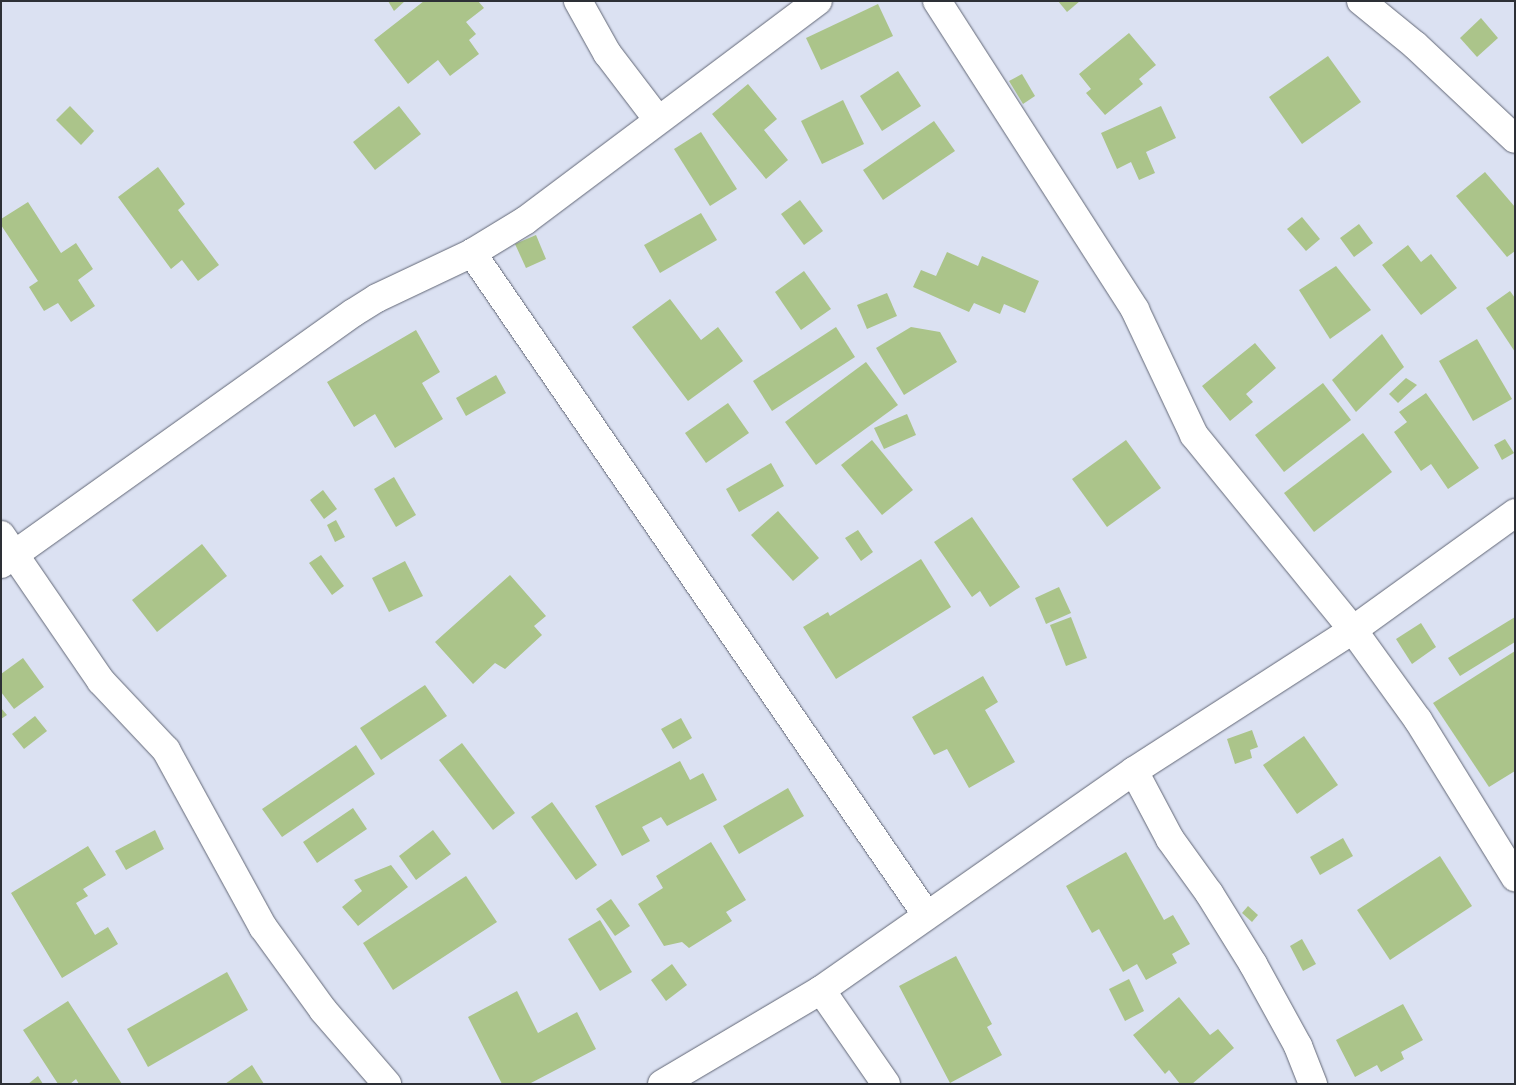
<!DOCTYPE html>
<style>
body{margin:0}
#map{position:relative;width:1516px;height:1085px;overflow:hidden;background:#dbe1f2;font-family:"Source Sans 3",sans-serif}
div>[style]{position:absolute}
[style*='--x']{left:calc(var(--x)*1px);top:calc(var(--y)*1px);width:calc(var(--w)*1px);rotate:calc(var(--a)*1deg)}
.building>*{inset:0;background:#abc48a}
.roads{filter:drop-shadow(0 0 1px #626776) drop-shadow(0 0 1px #626776)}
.street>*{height:28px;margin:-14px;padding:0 14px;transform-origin:14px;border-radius:14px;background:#fff}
span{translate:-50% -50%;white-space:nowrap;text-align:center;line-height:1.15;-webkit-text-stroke:5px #eaeffc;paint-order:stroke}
.frame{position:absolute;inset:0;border:2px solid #2d3036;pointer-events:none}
</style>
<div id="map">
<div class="building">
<i style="clip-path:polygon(388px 1px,405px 1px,394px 11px)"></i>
<i style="clip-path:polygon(424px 1px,478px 1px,484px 8px,466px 22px,476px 34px,469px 40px,479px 54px,450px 76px,438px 60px,408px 84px,374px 40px)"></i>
<i style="clip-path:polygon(1058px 1px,1080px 1px,1067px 12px)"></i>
<i style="clip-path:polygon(878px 4px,893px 36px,821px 70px,806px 38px)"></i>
<i style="clip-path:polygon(1481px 18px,1498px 38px,1477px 57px,1460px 38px)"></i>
<i style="clip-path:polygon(1129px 33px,1156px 65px,1139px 79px,1143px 84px,1105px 115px,1086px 93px,1091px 89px,1079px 74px)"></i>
<i style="clip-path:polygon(1328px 56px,1361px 102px,1302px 144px,1269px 97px)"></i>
<i style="clip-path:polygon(898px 71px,921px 106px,882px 131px,860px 96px)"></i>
<i style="clip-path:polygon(1022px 74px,1035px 96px,1023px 104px,1009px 81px)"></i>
<i style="clip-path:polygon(748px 84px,777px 119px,764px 130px,788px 160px,766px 179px,712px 114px)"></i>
<i style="clip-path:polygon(843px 100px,864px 144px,822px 164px,801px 121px)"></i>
<i style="clip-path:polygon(70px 106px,94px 131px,81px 145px,56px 120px)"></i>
<i style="clip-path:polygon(399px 106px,421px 134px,375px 170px,353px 142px)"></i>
<i style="clip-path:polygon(1161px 106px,1176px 138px,1146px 152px,1155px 173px,1139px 180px,1131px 162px,1117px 169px,1101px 133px)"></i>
<i style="clip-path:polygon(934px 121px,955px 151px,883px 200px,863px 170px)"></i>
<i style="clip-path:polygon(701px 132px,737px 189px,710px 206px,674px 149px)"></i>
<i style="clip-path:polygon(158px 167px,185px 204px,178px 210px,219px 265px,198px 281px,182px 260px,171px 269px,118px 197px)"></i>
<i style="clip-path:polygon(1485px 172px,1515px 207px,1515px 251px,1507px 257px,1456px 196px)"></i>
<i style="clip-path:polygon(800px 200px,823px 231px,804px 245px,781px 214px)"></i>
<i style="clip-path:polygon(28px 202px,61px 253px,76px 243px,93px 269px,78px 280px,95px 306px,71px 322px,58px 303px,44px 311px,29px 287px,38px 281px,1px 225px,1px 219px)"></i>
<i style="clip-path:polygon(701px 213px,717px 240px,660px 273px,644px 245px)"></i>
<i style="clip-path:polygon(1302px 217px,1320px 239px,1306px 251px,1287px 229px)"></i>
<i style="clip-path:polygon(1359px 224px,1373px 243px,1354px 257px,1340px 238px)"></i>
<i style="clip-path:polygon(536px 235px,546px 259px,526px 268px,515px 244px)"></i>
<i style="clip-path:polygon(1408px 245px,1421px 262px,1431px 254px,1457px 288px,1421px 315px,1382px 265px)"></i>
<i style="clip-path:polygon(947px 252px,978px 266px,982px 256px,1039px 281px,1025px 313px,1004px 304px,1000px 314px,974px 303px,969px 312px,913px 287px,921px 270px,936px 276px)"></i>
<i style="clip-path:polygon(1336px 266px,1371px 310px,1330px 339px,1299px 290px)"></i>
<i style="clip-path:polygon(804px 271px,831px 309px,801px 330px,775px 292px)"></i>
<i style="clip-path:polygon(1510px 291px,1515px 298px,1515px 352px,1486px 308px)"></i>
<i style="clip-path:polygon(887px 293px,897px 316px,867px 329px,857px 305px)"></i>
<i style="clip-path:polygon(670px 299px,701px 340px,718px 327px,743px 361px,688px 401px,632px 327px)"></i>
<i style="clip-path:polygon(836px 327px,855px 357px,772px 411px,753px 381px)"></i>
<i style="clip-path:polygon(911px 327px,940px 332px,957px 362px,904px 395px,876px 348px)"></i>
<i style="clip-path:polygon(416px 330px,440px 372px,422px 383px,443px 419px,395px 448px,375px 414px,354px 427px,327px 382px)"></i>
<i style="clip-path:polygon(1382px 334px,1404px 367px,1356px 412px,1332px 380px)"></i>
<i style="clip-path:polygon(1477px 339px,1512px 399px,1473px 421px,1439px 361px)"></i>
<i style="clip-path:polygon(1255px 343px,1276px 368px,1246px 394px,1253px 402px,1230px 421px,1202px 386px)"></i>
<i style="clip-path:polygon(866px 362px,898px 405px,816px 465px,785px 422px)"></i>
<i style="clip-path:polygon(496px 375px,506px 393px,466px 416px,456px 398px)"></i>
<i style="clip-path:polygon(1406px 378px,1417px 385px,1398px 403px,1389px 394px)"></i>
<i style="clip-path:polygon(1323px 383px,1351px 420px,1284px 472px,1255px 435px)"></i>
<i style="clip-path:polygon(1426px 393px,1479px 468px,1448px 489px,1431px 464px,1421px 471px,1394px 432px,1407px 422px,1399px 412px)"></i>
<i style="clip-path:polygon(728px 403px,749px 433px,706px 463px,685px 433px)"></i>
<i style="clip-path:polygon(907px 414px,916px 435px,884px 449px,874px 428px)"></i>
<i style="clip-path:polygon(1363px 433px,1392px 472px,1314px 532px,1284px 493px)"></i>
<i style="clip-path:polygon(1505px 439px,1514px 453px,1502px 460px,1494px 445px)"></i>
<i style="clip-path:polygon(872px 440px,913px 490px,882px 515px,841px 465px)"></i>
<i style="clip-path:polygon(1126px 440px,1161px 488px,1107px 527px,1072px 479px)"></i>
<i style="clip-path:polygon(771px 463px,784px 486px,739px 512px,726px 489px)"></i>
<i style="clip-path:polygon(394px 477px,416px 515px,396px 527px,374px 489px)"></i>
<i style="clip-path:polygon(323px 490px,337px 509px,324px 519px,310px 500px)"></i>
<i style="clip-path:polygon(778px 511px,819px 558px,793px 581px,751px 535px)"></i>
<i style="clip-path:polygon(972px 517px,1020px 587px,990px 607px,980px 591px,972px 597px,934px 542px)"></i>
<i style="clip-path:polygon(336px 520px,345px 537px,335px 542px,327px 525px)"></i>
<i style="clip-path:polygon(858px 530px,873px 552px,861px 561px,845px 538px)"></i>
<i style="clip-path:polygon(202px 544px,227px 576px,157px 632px,132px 600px)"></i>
<i style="clip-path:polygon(321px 555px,344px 586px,332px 595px,309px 563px)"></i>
<i style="clip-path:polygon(921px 559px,951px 607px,836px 679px,803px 627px,828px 612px,830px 616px)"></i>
<i style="clip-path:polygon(405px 561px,423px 596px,389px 612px,372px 578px)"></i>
<i style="clip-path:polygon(510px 575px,546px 616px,534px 626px,542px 635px,505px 669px,495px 663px,473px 684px,435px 642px)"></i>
<i style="clip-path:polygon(1059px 587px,1071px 613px,1046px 624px,1035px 598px)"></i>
<i style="clip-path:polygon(1071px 617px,1087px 658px,1066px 666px,1050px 625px)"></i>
<i style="clip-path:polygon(1515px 617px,1515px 642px,1460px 676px,1448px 658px)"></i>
<i style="clip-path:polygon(1421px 623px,1436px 647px,1412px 664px,1396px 639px)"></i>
<i style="clip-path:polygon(1515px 651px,1515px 771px,1489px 787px,1433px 703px)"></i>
<i style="clip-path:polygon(23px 658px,44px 687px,14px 709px,1px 692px,1px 674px)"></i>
<i style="clip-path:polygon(983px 676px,998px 702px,985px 710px,1015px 762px,969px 788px,947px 749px,934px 755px,912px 717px)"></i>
<i style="clip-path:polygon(425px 685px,447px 716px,381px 760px,360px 728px)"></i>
<i style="clip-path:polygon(1px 708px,7px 715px,1px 719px)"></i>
<i style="clip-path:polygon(35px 716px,47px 731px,24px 749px,12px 734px)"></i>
<i style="clip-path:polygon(681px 718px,692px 738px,673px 749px,661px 729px)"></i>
<i style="clip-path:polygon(1252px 730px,1258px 747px,1250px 750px,1252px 758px,1235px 764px,1227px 739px)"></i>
<i style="clip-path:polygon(1304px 736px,1338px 785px,1297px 814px,1263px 765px)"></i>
<i style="clip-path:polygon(462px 743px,515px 813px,493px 830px,439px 760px)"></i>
<i style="clip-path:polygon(356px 745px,375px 774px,282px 837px,262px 809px)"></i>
<i style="clip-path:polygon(680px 761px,690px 780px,703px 773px,717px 800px,667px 826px,661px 817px,642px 827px,650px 841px,622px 856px,595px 806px)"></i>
<i style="clip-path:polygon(788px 788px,804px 816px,739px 854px,723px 826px)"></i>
<i style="clip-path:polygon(552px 802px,597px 865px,576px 880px,531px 817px)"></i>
<i style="clip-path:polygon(353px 808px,367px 829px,317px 863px,303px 842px)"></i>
<i style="clip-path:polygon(155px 830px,164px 849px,126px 870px,115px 851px)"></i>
<i style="clip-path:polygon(433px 830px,451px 854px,416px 880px,399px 856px)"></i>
<i style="clip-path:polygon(1343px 838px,1353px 856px,1320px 875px,1310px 857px)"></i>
<i style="clip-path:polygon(711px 842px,746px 900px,726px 912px,732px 921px,689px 948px,682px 942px,664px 946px,638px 904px,663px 888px,656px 876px)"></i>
<i style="clip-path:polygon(88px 846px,106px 875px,83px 889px,88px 896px,76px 903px,95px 935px,108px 927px,118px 944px,62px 978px,11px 893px)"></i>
<i style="clip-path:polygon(1126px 852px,1164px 920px,1173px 915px,1190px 944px,1172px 954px,1177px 963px,1146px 980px,1137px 964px,1123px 972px,1099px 929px,1092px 933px,1066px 886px)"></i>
<i style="clip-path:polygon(1440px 856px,1472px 906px,1390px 960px,1357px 910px)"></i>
<i style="clip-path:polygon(391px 865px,408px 887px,358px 926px,342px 907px,362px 891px,354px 880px)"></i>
<i style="clip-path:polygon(466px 876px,497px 922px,393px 990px,363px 943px)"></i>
<i style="clip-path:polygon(611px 899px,630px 926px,615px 936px,596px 909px)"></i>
<i style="clip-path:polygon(1248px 906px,1258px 915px,1252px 922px,1242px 913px)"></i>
<i style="clip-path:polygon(600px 920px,632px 972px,600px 991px,568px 939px)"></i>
<i style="clip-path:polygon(1302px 939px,1316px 964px,1303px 971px,1290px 946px)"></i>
<i style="clip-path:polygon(956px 956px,992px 1024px,987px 1027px,1002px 1055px,950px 1083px,899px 986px)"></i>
<i style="clip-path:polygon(672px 964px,687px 985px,666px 1001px,651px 980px)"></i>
<i style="clip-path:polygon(227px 972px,248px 1010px,148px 1067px,127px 1029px)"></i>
<i style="clip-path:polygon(1129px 979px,1144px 1011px,1125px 1021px,1109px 989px)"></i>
<i style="clip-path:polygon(517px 991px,538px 1033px,577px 1012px,596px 1049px,529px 1084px,502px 1084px,468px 1017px)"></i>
<i style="clip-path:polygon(1179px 997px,1210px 1035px,1218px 1029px,1234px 1048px,1192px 1084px,1180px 1084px,1169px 1070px,1165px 1074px,1133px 1035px)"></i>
<i style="clip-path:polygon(68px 1001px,122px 1084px,79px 1084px,76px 1079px,70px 1084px,58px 1084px,23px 1030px)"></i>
<i style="clip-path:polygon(1403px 1004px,1423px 1040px,1401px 1052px,1404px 1059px,1381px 1072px,1377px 1065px,1355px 1077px,1336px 1040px)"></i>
<i style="clip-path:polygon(252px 1065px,264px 1084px,225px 1084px)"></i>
<i style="clip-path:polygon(38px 1076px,43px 1084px,28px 1084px)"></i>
</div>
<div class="roads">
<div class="street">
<i style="--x:578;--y:1;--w:60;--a:60.9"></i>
<i style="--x:607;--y:53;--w:84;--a:52.7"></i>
<i style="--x:937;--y:1;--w:367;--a:57.3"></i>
<i style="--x:1135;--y:310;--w:138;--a:64.7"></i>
<i style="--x:1194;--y:435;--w:252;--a:50.8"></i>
<i style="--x:1353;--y:630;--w:111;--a:54.2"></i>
<i style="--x:1418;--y:720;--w:185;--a:58.3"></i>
<i style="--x:1361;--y:1;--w:70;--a:39.2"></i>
<i style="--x:1415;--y:45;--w:137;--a:43.2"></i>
<i style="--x:472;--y:253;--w:802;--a:55.52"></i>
<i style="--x:1;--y:535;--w:177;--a:55.6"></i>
<i style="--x:101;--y:681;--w:95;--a:46.7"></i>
<i style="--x:166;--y:750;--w:202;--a:61.3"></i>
<i style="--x:263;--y:927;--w:102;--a:54.1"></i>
<i style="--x:323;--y:1010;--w:98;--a:49.1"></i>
<i style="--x:1;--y:564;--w:432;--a:-35.5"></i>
<i style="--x:353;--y:313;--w:28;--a:-32"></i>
<i style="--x:377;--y:298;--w:105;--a:-25.3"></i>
<i style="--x:472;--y:253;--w:63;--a:-31.4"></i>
<i style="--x:526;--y:220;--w:365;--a:-36.9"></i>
<i style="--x:1134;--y:771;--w:77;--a:62.1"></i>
<i style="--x:1170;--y:839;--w:67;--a:54.2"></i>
<i style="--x:1209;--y:893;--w:84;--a:58.2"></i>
<i style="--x:1253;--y:964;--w:94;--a:61.2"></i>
<i style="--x:1298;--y:1046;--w:41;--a:68.5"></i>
<i style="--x:821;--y:990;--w:114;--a:55.3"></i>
<i style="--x:662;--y:1084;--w:185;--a:-30.6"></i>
<i style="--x:821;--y:990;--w:382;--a:-35"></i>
<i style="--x:1134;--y:771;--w:260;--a:-32.8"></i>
<i style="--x:1353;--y:630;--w:200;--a:-35.8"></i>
</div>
</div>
<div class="frame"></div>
</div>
